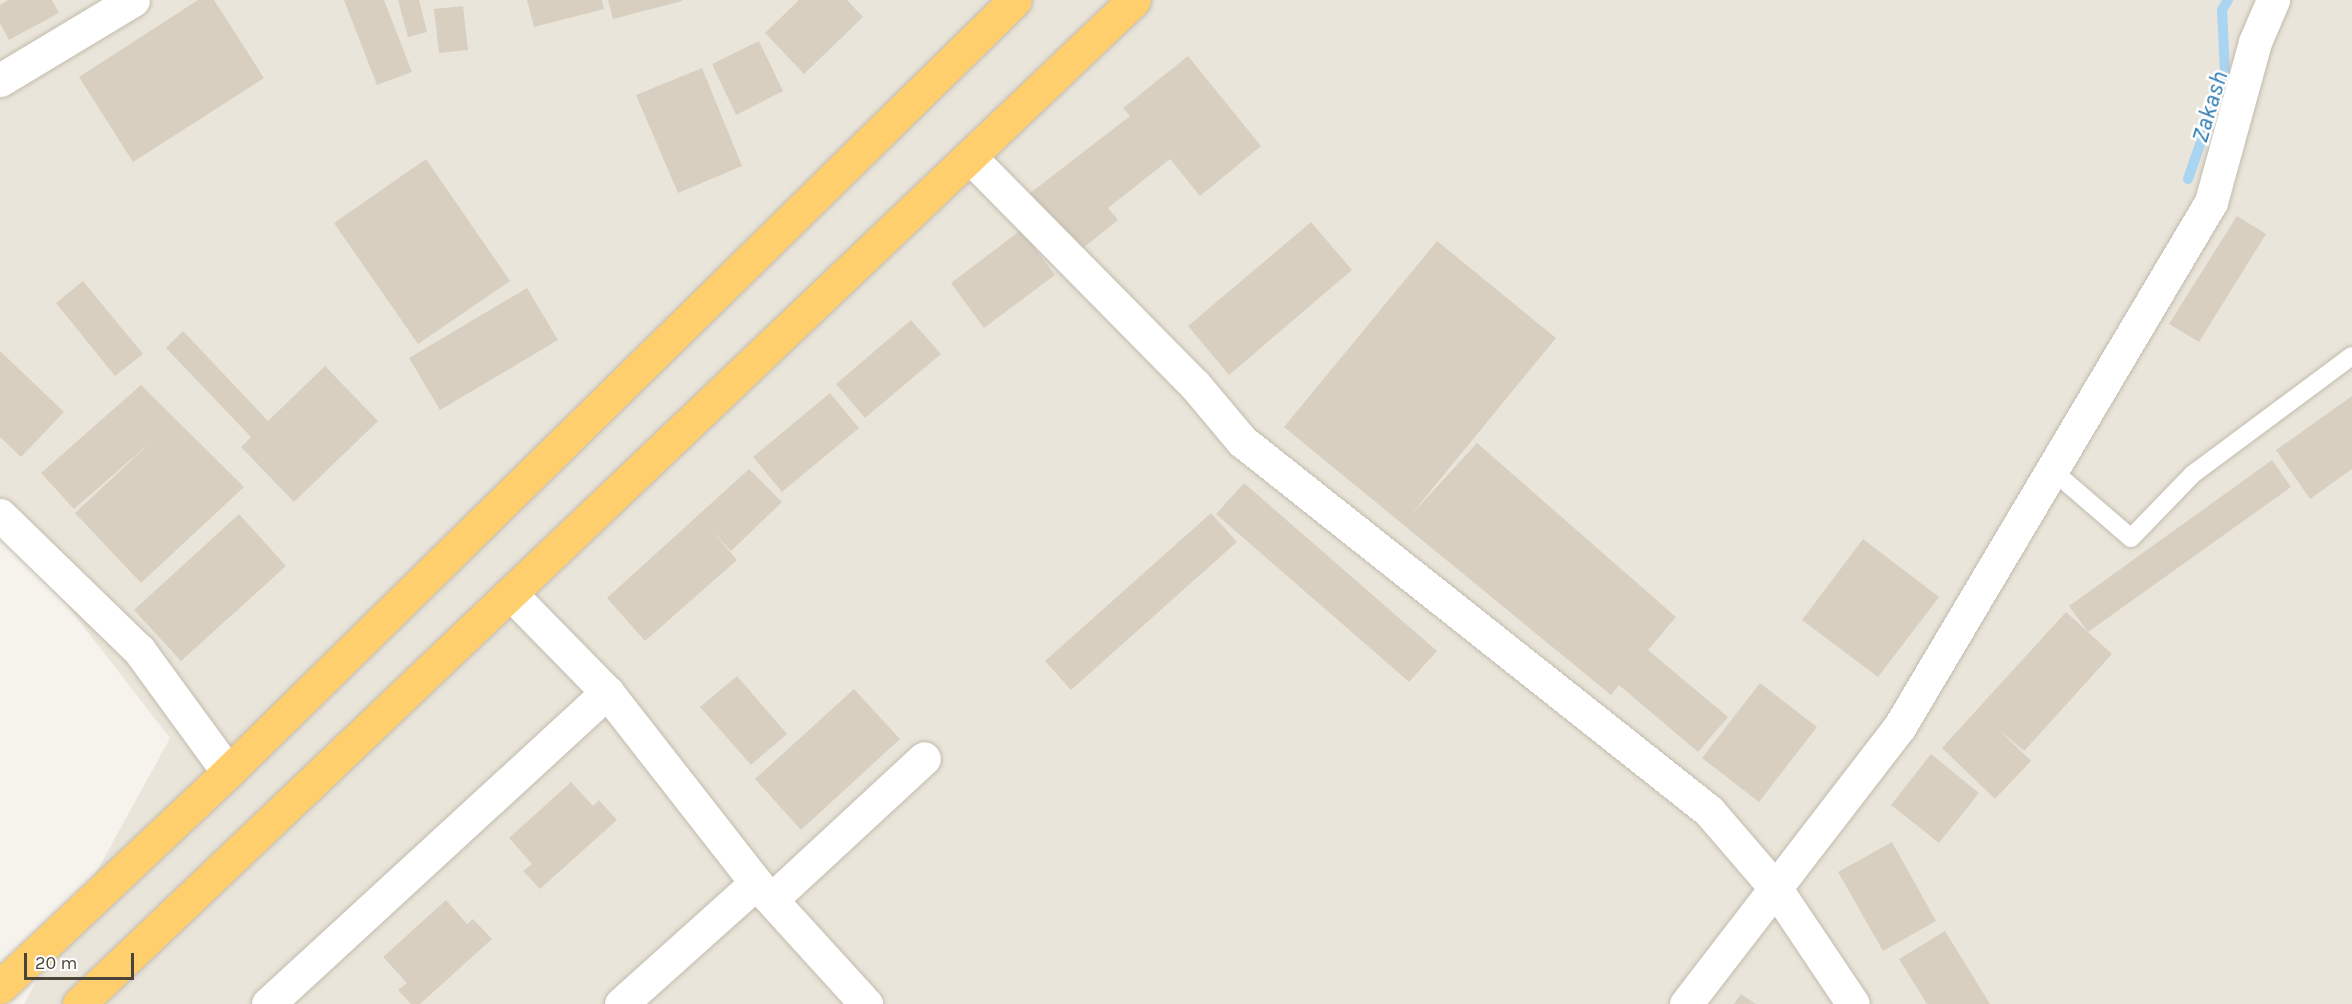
<!DOCTYPE html>
<style>
body{margin:0}
#map{position:relative;width:2352px;height:1004px;overflow:hidden;background:#f6f3ec;font-family:Karla,sans-serif}
div>[style]{position:absolute}
[style*='--x']{left:calc(var(--x)*1px);top:calc(var(--y)*1px);width:calc(var(--w)*1px);rotate:calc(var(--a)*1deg)}
.residential>*{inset:0;background:#eae5da}
.stream>*{height:10px;margin:-5px;padding:0 5px;transform-origin:5px;border-radius:5px;background:#a9d4f2}
.building>*{inset:0;background:#d8cfc1}
.roads{filter:drop-shadow(0 0 2px #c2bbae) drop-shadow(0 0 2px #c2bbae)}
.lane>*{height:18px;margin:-9px;padding:0 9px;transform-origin:9px;border-radius:9px;background:#fff}
.street>*{height:33px;margin:-16.5px;padding:0 16.5px;transform-origin:16.5px;border-radius:16.5px;background:#fff}
.highway>*{height:33px;margin:-16.5px;padding:0 16.5px;transform-origin:16.5px;border-radius:16.5px;background:#ffcf6e}
span{translate:-50% -50%;white-space:nowrap;text-align:center;line-height:1.15;-webkit-text-stroke:5px #fff;paint-order:stroke}
.water-label{font-size:24px;color:#2e7ab2;font-style:italic}
.scale{position:absolute;left:24px;top:953px;width:110px;height:27px;box-sizing:border-box;border:3px solid #4b4439;border-top:0;padding-left:8px;font-size:18px;line-height:21px;white-space:nowrap;color:#4b4439;-webkit-text-stroke:4px #fff;paint-order:stroke}
</style>
<div id="map">
<div class="residential">
<i style="clip-path:polygon(0 0,2352px 0,2352px 1004px,24px 1004px,170px 738px,0 519px)"></i>
</div>
<div class="stream">
<i style="--x:2188;--y:179;--w:112;--a:-70.8"></i>
<i style="--x:2225;--y:73;--w:63;--a:-92.7"></i>
<i style="--x:2222;--y:10;--w:12;--a:-59"></i>
</div>
<div class="building">
<i style="clip-path:polygon(8px 0,52px 0,59px 13px,9px 40px,0 23px,0 5px)"></i>
<i style="clip-path:polygon(198px 0,214px 0,264px 78px,133px 162px,79px 77px)"></i>
<i style="clip-path:polygon(344px 0,384px 0,412px 72px,377px 85px)"></i>
<i style="clip-path:polygon(398px 0,419px 0,427px 32px,408px 37px)"></i>
<i style="clip-path:polygon(527px 0,602px 0,604px 9px,534px 27px)"></i>
<i style="clip-path:polygon(608px 0,682px 0,682px 1px,613px 19px)"></i>
<i style="clip-path:polygon(799px 0,847px 0,863px 17px,804px 74px,765px 33px)"></i>
<i style="clip-path:polygon(463px 6px,468px 50px,439px 53px,434px 9px)"></i>
<i style="clip-path:polygon(759px 41px,783px 91px,736px 115px,712px 64px)"></i>
<i style="clip-path:polygon(1188px 56px,1261px 146px,1200px 196px,1170px 159px,1108px 208px,1118px 220px,1073px 256px,1025px 197px,1130px 116px,1123px 108px)"></i>
<i style="clip-path:polygon(702px 68px,742px 166px,678px 193px,636px 95px)"></i>
<i style="clip-path:polygon(426px 159px,510px 281px,418px 344px,334px 223px)"></i>
<i style="clip-path:polygon(2237px 216px,2266px 234px,2199px 342px,2169px 324px)"></i>
<i style="clip-path:polygon(1311px 222px,1352px 270px,1229px 375px,1188px 326px)"></i>
<i style="clip-path:polygon(1021px 230px,1055px 275px,984px 328px,951px 283px)"></i>
<i style="clip-path:polygon(1437px 241px,1556px 338px,1410px 516px,1477px 443px,1676px 617px,1648px 650px,1728px 717px,1698px 752px,1619px 685px,1611px 695px,1284px 427px)"></i>
<i style="clip-path:polygon(83px 281px,143px 354px,115px 376px,56px 303px)"></i>
<i style="clip-path:polygon(527px 288px,558px 340px,440px 410px,409px 358px)"></i>
<i style="clip-path:polygon(911px 320px,941px 354px,865px 418px,836px 384px)"></i>
<i style="clip-path:polygon(183px 331px,268px 421px,325px 366px,378px 421px,294px 502px,241px 447px,251px 437px,166px 348px)"></i>
<i style="clip-path:polygon(0 351px,64px 412px,21px 457px,0 437px)"></i>
<i style="clip-path:polygon(141px 385px,244px 487px,141px 583px,75px 513px,151px 442px,74px 509px,41px 473px)"></i>
<i style="clip-path:polygon(830px 393px,859px 428px,782px 492px,753px 457px)"></i>
<i style="clip-path:polygon(2352px 396px,2352px 469px,2310px 499px,2276px 450px)"></i>
<i style="clip-path:polygon(2272px 460px,2291px 487px,2088px 632px,2069px 606px)"></i>
<i style="clip-path:polygon(749px 469px,782px 502px,731px 551px,711px 530px,737px 560px,645px 641px,607px 598px)"></i>
<i style="clip-path:polygon(1244px 483px,1437px 651px,1409px 682px,1216px 514px)"></i>
<i style="clip-path:polygon(1211px 513px,1237px 542px,1071px 690px,1045px 661px)"></i>
<i style="clip-path:polygon(239px 514px,286px 566px,181px 661px,134px 610px)"></i>
<i style="clip-path:polygon(1863px 539px,1939px 597px,1878px 677px,1802px 620px)"></i>
<i style="clip-path:polygon(2066px 612px,2112px 654px,2024px 751px,1996px 727px,2031px 761px,1995px 799px,1942px 748px)"></i>
<i style="clip-path:polygon(737px 676px,787px 734px,751px 765px,700px 707px)"></i>
<i style="clip-path:polygon(1760px 683px,1817px 727px,1759px 802px,1702px 758px)"></i>
<i style="clip-path:polygon(854px 689px,900px 739px,801px 830px,755px 779px)"></i>
<i style="clip-path:polygon(1931px 754px,1979px 793px,1939px 843px,1891px 805px)"></i>
<i style="clip-path:polygon(571px 782px,593px 806px,599px 800px,617px 820px,540px 889px,523px 871px,532px 864px,509px 838px)"></i>
<i style="clip-path:polygon(1892px 842px,1936px 921px,1883px 951px,1838px 872px)"></i>
<i style="clip-path:polygon(446px 900px,467px 924px,473px 919px,492px 939px,420px 1004px,411px 1004px,398px 990px,407px 983px,383px 957px)"></i>
<i style="clip-path:polygon(1945px 931px,1990px 1004px,1927px 1004px,1899px 959px)"></i>
<i style="clip-path:polygon(1741px 994px,1756px 1004px,1734px 1004px)"></i>
</div>
<div class="roads">
<div class="lane">
<i style="--x:2052;--y:470;--w:104;--a:40.7"></i>
<i style="--x:2131;--y:538;--w:89;--a:-45.9"></i>
<i style="--x:2193;--y:474;--w:198;--a:-36.6"></i>
</div>
<div class="street">
<i style="--x:0;--y:80;--w:155;--a:-31"></i>
<i style="--x:970;--y:157;--w:320;--a:45.4"></i>
<i style="--x:1195;--y:385;--w:73;--a:50"></i>
<i style="--x:1242;--y:441;--w:596;--a:38.39"></i>
<i style="--x:1709;--y:811;--w:103;--a:49.3"></i>
<i style="--x:1776;--y:889;--w:138;--a:56.2"></i>
<i style="--x:0;--y:515;--w:194;--a:44.2"></i>
<i style="--x:139;--y:650;--w:151;--a:53.9"></i>
<i style="--x:511;--y:594;--w:137;--a:45.6"></i>
<i style="--x:607;--y:692;--w:242;--a:52"></i>
<i style="--x:756;--y:883;--w:164;--a:47.7"></i>
<i style="--x:772;--y:899;--w:207;--a:-42.8"></i>
<i style="--x:268;--y:1004;--w:461;--a:-42.6"></i>
<i style="--x:621;--y:1004;--w:181;--a:-41.9"></i>
<i style="--x:1686;--y:1004;--w:351;--a:-52.4"></i>
<i style="--x:1900;--y:726;--w:609;--a:-59.31"></i>
<i style="--x:2211;--y:202;--w:166;--a:-74.6"></i>
<i style="--x:2255;--y:42;--w:46;--a:-66.8"></i>
</div>
<div class="highway">
<i style="--x:0;--y:987;--w:313;--a:-43.3"></i>
<i style="--x:228;--y:772;--w:1102;--a:-44.45"></i>
<i style="--x:79;--y:1004;--w:1456;--a:-43.58"></i>
</div>
</div>
<div class="water-label">
<span style="left:2210px;top:107px;rotate:-73deg">Zakash</span>
</div>
<div class="scale">20 m</div>
</div>
